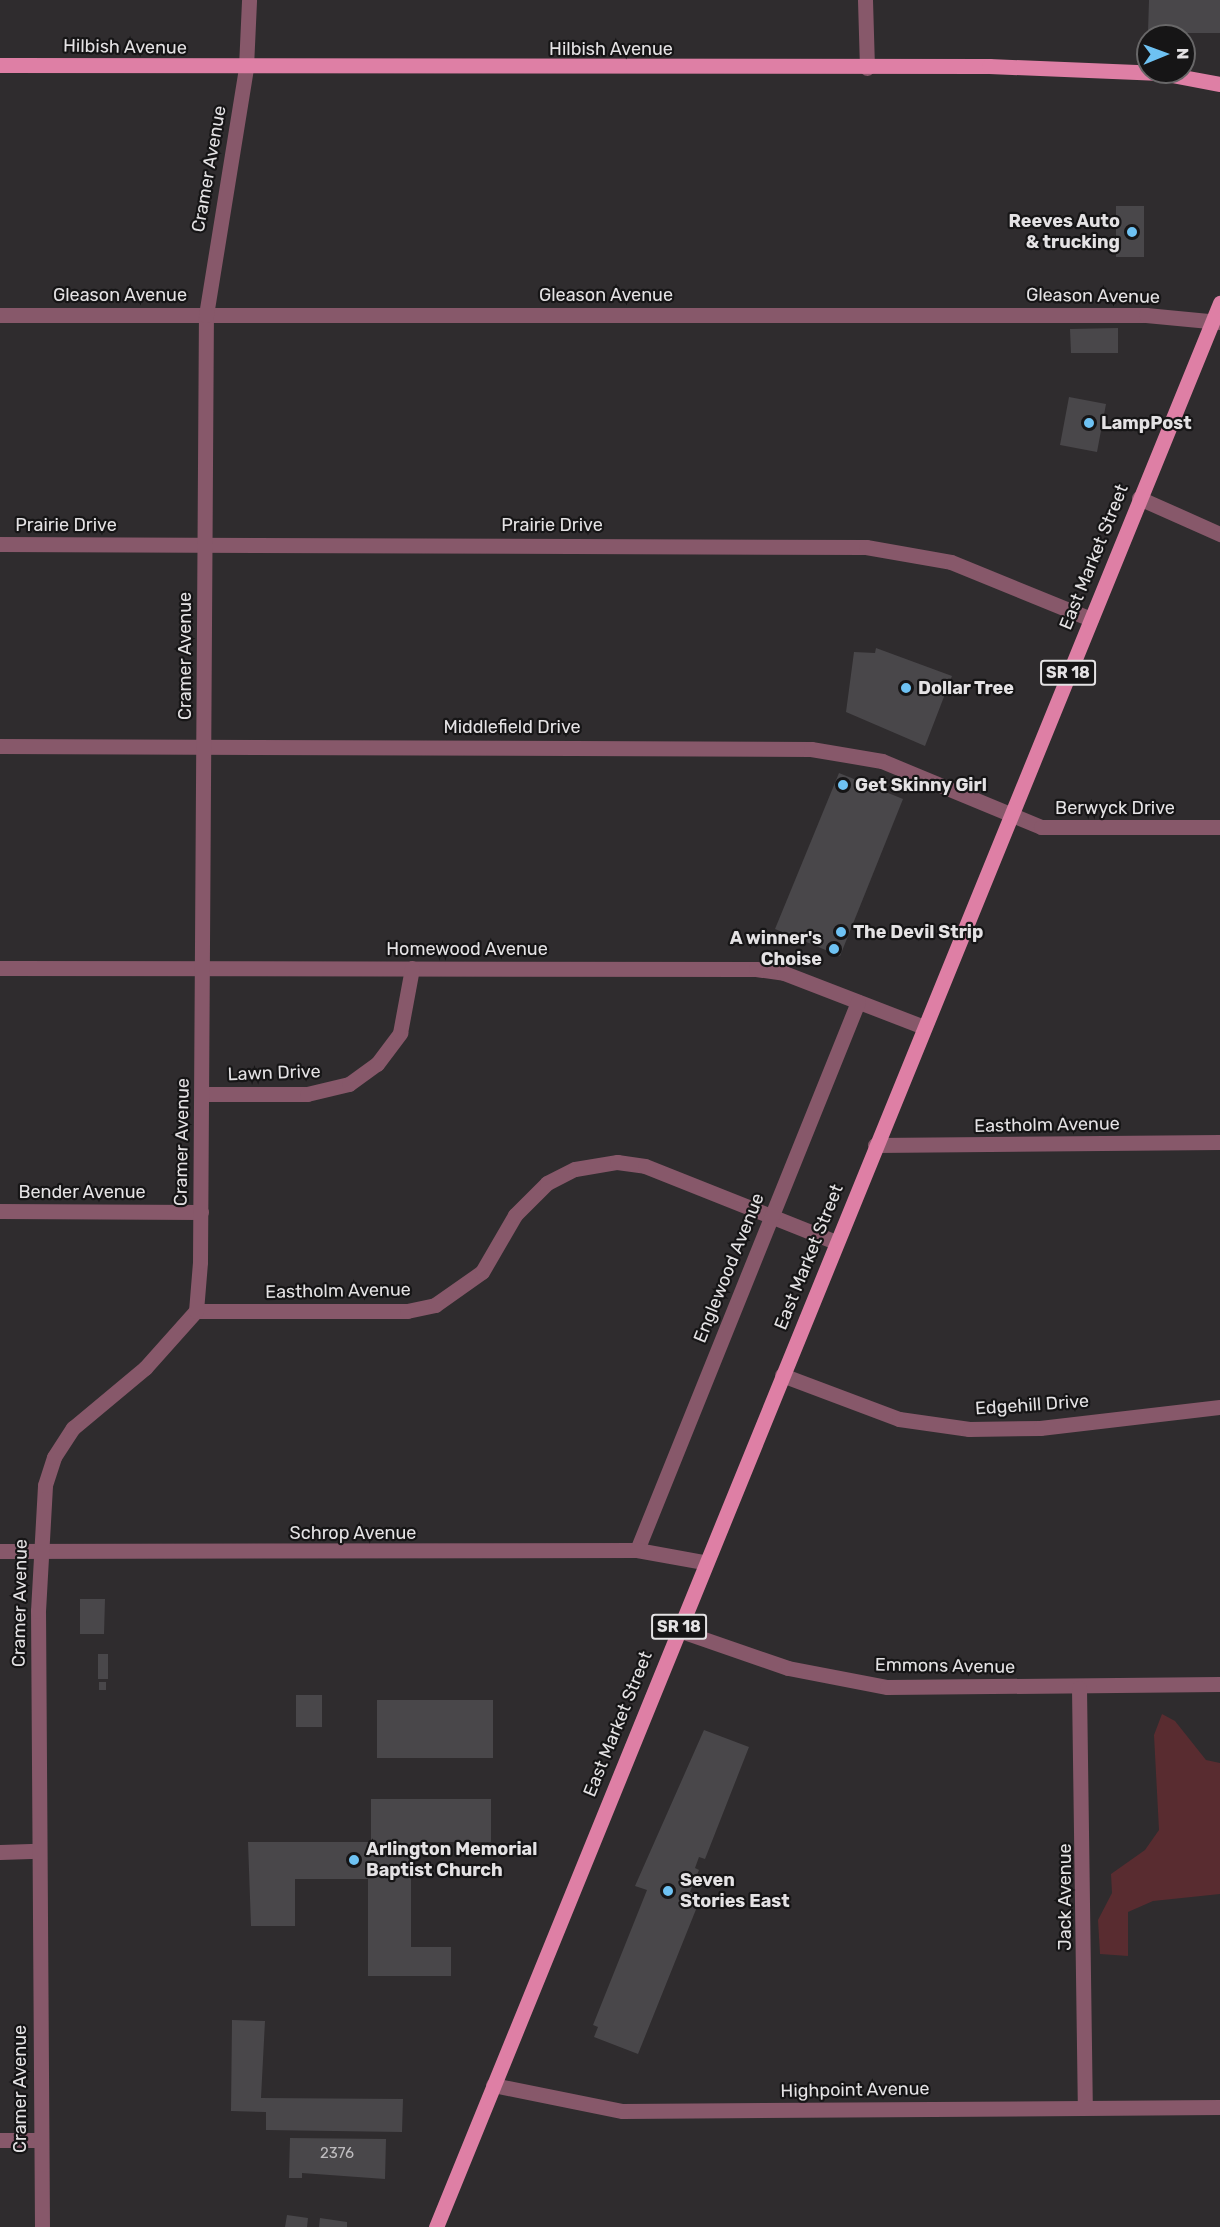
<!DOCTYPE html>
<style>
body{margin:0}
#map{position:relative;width:1220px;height:2227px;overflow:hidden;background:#2f2c2e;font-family:Rubik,sans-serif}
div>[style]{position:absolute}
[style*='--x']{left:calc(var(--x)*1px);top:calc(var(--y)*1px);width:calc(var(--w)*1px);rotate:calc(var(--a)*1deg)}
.green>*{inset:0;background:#592c30}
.building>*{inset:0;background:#49474a}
.minor>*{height:15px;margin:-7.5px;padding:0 7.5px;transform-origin:7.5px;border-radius:7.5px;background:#87586a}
.major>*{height:15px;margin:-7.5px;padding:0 7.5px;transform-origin:7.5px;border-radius:7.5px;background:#de7fa5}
.dots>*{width:16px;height:16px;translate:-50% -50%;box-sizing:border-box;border:3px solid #161516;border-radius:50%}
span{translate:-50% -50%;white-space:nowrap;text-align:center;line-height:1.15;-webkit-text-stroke:4.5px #161516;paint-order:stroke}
.number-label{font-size:15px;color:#bdbbbe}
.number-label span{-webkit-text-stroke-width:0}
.shield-label span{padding:2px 4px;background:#161516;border:2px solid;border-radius:4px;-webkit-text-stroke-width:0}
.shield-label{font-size:16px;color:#e4e2e4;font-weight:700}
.street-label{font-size:18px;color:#e4e2e4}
.poi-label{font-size:18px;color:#e4e2e4;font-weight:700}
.right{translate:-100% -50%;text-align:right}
.left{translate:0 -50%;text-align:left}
.north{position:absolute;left:1136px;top:24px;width:60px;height:60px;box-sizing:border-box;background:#161516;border:2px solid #686768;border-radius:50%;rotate:89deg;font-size:16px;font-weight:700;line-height:24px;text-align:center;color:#e4e2e4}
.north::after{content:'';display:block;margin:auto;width:21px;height:27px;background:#6ec2f3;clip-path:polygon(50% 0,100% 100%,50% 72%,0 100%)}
</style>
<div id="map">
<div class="green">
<i style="clip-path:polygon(1162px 1714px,1175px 1721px,1206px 1760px,1220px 1763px,1220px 1894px,1153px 1901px,1128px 1912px,1128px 1956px,1100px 1954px,1098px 1920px,1112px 1893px,1111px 1874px,1145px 1850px,1159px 1830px,1154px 1735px)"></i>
</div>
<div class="building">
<i style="clip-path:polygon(1149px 0,1220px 0,1220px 33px,1148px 33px)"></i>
<i style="clip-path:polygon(1116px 206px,1144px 206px,1144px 257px,1116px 257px)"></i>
<i style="clip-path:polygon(1118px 328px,1118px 353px,1071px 353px,1070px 329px)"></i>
<i style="clip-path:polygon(1069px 397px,1106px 404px,1097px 452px,1060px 445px)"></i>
<i style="clip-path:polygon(876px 648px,952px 676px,925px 746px,846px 712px,854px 652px,875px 653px)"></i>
<i style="clip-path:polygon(839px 773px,903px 799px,840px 956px,775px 929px)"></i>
<i style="clip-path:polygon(80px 1599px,105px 1599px,104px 1634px,80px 1634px)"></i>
<i style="clip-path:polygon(98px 1654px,108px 1654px,108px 1679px,98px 1679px)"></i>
<i style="clip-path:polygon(99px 1682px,106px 1682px,106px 1690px,99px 1690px)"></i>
<i style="clip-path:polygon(296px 1695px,322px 1695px,322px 1727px,296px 1727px)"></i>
<i style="clip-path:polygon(377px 1700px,493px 1700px,493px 1758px,377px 1758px)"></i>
<i style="clip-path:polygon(704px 1730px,749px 1747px,705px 1859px,699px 1857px,695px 1868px,699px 1870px,690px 1892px,701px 1897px,638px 2054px,594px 2037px,598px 2027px,593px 2025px,647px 1890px,635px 1886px)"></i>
<i style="clip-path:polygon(371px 1799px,491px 1799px,491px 1842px,411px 1842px,411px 1947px,451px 1947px,451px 1976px,368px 1976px,368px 1879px,295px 1879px,295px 1926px,251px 1926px,248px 1842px,371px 1842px)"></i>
<i style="clip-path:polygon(232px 2020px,265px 2021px,261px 2098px,403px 2099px,402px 2132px,266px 2130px,266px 2112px,231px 2111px)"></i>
<i style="clip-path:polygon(290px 2138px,386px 2139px,385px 2179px,302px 2173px,302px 2178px,289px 2178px)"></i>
<i style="clip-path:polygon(287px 2215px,308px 2218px,307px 2227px,285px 2227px)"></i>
<i style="clip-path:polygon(320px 2218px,347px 2222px,347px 2227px,319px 2227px)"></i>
</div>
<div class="minor">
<i style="--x:865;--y:0;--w:68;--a:88.3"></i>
<i style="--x:0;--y:315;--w:1146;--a:0"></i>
<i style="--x:1146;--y:315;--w:74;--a:5.4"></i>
<i style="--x:1139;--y:498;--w:89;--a:24"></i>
<i style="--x:0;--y:544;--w:866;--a:0.2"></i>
<i style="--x:866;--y:547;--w:86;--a:10"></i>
<i style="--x:951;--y:562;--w:151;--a:22.2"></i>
<i style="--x:0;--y:746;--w:811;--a:0.21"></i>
<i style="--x:811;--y:749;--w:72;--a:9.6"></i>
<i style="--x:882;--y:761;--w:172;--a:22.5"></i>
<i style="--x:1041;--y:827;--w:179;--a:0"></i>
<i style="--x:0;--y:968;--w:756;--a:0.08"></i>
<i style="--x:756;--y:969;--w:28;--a:8"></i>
<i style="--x:784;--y:973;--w:150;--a:21.1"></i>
<i style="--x:203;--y:1094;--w:104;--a:0"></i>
<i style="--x:307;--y:1094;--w:43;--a:-13.4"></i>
<i style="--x:349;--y:1084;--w:34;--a:-36"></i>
<i style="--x:377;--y:1064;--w:39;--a:-53"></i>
<i style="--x:400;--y:1033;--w:66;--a:-79.5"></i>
<i style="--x:875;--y:1145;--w:345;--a:-0.5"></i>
<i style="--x:0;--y:1211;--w:201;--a:0.3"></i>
<i style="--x:196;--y:1311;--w:211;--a:0"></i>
<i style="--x:407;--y:1311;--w:29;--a:-12"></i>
<i style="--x:435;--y:1305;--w:57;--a:-35.1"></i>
<i style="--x:482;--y:1272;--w:66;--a:-59.9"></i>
<i style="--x:515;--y:1215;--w:45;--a:-45"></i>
<i style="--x:547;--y:1183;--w:31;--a:-27"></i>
<i style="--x:575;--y:1169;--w:43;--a:-9.5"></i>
<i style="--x:617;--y:1162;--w:28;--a:8"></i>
<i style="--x:645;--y:1166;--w:206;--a:21.7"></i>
<i style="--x:782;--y:1375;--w:125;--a:20.6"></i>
<i style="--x:899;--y:1419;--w:71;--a:8.1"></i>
<i style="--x:969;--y:1429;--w:71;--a:-0.8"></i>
<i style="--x:1040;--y:1428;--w:181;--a:-6.7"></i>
<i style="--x:637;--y:1550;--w:591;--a:-68.04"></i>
<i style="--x:0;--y:1551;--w:637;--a:-0.09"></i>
<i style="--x:637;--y:1550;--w:68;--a:10.2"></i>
<i style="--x:678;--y:1630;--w:116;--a:19.1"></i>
<i style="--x:788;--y:1668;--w:101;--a:10.9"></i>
<i style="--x:887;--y:1687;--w:333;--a:-0.5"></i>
<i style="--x:1079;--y:1688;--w:418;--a:89.2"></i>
<i style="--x:0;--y:1852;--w:38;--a:-2"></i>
<i style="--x:493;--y:2085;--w:132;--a:11.4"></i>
<i style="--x:622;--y:2111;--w:598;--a:-0.38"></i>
<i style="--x:0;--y:2140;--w:39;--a:0"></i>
<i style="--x:42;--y:2227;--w:616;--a:-90.37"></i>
<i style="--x:38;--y:1611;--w:126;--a:-86.8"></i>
<i style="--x:45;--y:1485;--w:29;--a:-72"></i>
<i style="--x:54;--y:1457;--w:35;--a:-57"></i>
<i style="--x:73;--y:1428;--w:94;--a:-39.8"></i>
<i style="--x:145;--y:1368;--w:76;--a:-48.2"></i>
<i style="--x:196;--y:1311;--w:49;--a:-85.3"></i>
<i style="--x:200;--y:1262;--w:947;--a:-89.64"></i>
<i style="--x:206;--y:315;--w:251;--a:-80.8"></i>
<i style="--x:246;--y:67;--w:67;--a:-87.4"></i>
</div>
<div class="major">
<i style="--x:0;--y:65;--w:989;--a:0.06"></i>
<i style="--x:989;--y:66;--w:172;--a:2.3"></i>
<i style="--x:1161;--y:73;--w:60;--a:10.6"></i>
<i style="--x:436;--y:2227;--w:2078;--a:-67.83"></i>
</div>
<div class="dots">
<i style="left:1132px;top:232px;background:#6ec2f3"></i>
<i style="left:1089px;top:423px;background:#6ec2f3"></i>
<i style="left:906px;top:688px;background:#6ec2f3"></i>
<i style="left:843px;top:785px;background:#6ec2f3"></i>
<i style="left:841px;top:932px;background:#6ec2f3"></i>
<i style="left:834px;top:949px;background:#6ec2f3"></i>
<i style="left:354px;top:1860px;background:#6ec2f3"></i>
<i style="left:668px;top:1891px;background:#6ec2f3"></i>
</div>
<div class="number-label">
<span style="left:337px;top:2154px">2376</span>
</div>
<div class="shield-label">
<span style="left:1068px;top:673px">SR 18</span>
<span style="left:679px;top:1627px">SR 18</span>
</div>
<div class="street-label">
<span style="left:125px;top:47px;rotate:1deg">Hilbish Avenue</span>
<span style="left:611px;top:49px">Hilbish Avenue</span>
<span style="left:209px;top:169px;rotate:-80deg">Cramer Avenue</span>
<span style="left:120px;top:295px">Gleason Avenue</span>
<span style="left:606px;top:295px">Gleason Avenue</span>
<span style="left:1093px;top:296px;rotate:1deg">Gleason Avenue</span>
<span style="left:66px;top:525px">Prairie Drive</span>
<span style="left:552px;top:525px">Prairie Drive</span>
<span style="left:1094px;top:557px;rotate:-68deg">East Market Street</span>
<span style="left:185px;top:656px;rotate:-90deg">Cramer Avenue</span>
<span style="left:512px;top:727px">Middlefield Drive</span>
<span style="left:1115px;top:808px">Berwyck Drive</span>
<span style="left:467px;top:949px">Homewood Avenue</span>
<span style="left:274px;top:1073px;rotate:-2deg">Lawn Drive</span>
<span style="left:1047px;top:1125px;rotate:-1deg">Eastholm Avenue</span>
<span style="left:182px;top:1142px;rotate:-89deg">Cramer Avenue</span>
<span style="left:82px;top:1192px">Bender Avenue</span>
<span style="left:809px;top:1257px;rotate:-68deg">East Market Street</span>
<span style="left:729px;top:1268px;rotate:-68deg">Englewood Avenue</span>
<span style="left:338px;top:1291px;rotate:-1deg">Eastholm Avenue</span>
<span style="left:1032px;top:1405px;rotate:-4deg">Edgehill Drive</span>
<span style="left:353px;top:1533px">Schrop Avenue</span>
<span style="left:20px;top:1603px;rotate:-89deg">Cramer Avenue</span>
<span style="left:945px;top:1666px;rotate:1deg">Emmons Avenue</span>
<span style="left:618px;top:1724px;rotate:-68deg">East Market Street</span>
<span style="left:1065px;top:1897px;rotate:-90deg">Jack Avenue</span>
<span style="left:20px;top:2089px;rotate:-90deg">Cramer Avenue</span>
<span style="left:855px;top:2090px;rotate:-1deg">Highpoint Avenue</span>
</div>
<div class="poi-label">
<span class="right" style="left:1120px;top:232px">Reeves Auto<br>&amp; trucking</span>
<span class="left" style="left:1101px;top:423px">LampPost</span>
<span class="left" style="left:918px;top:688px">Dollar Tree</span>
<span class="left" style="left:855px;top:785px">Get Skinny Girl</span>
<span class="left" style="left:853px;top:932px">The Devil Strip</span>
<span class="right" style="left:822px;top:949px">A winner's<br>Choise</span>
<span class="left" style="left:366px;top:1860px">Arlington Memorial<br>Baptist Church</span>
<span class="left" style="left:680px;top:1891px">Seven<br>Stories East</span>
</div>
<div class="north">N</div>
</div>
